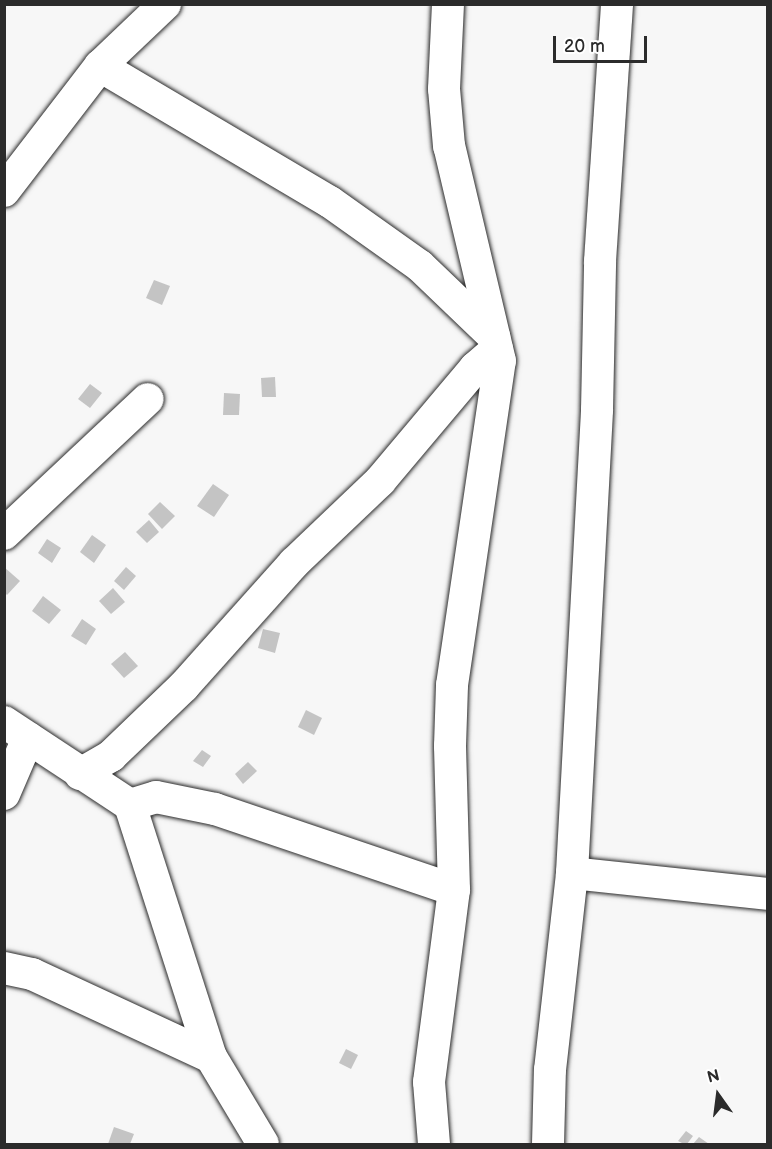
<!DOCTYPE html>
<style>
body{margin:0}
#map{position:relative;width:772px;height:1149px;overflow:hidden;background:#f7f7f7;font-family:"Balsamiq Sans",sans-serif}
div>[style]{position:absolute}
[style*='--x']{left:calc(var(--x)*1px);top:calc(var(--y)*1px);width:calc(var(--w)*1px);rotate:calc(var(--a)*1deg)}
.building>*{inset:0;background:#c4c4c4}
.roads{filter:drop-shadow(0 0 2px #2b2b2b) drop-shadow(0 0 2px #2b2b2b)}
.minor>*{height:32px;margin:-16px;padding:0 16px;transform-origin:16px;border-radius:16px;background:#fff}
span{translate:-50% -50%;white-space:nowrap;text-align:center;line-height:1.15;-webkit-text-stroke:4.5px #fff;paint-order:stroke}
.frame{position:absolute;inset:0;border:6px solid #2b2b2b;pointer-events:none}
.north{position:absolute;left:688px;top:1065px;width:60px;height:60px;-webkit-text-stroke:4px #fff;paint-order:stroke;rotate:346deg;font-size:16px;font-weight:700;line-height:24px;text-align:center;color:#2b2b2b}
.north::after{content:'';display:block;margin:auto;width:21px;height:27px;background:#2b2b2b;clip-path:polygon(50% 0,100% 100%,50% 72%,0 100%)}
.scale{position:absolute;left:553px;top:36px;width:94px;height:27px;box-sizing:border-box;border:3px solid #2b2b2b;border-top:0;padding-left:8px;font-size:18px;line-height:21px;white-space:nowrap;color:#2b2b2b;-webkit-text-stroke:4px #fff;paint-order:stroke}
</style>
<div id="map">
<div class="building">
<i style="clip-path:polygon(154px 280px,170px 286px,162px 305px,146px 298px)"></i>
<i style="clip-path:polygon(275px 377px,276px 397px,262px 397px,261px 378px)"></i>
<i style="clip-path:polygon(90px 384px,102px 393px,90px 408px,78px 399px)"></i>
<i style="clip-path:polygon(224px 393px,240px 394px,239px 415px,223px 415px)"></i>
<i style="clip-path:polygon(213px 484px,229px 495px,214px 517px,197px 506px)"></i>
<i style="clip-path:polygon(160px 502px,175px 516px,162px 529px,148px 514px)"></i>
<i style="clip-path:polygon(149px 520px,159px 532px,147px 543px,136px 532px)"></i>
<i style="clip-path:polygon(92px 535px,106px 545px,94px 563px,80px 552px)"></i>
<i style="clip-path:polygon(47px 539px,61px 548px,52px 563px,38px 553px)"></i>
<i style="clip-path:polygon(4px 567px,20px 581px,7px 595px,4px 592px)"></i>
<i style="clip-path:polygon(126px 567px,136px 576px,124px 590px,114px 581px)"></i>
<i style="clip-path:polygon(113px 588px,125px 602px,111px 614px,99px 601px)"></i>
<i style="clip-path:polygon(43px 596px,61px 610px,49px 624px,32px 611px)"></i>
<i style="clip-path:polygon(82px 619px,96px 629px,86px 645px,71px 636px)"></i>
<i style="clip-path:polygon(263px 629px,280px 633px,275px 653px,258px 648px)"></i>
<i style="clip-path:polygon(125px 652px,138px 666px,124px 678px,111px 664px)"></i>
<i style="clip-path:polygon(306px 710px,322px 718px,314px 735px,298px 727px)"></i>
<i style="clip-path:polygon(202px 750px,211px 756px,203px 767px,193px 761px)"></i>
<i style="clip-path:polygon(248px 762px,257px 771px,243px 784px,235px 774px)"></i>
<i style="clip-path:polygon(346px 1049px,358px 1055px,351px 1069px,339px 1063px)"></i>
<i style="clip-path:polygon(114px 1127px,134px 1134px,130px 1144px,108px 1144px)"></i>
<i style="clip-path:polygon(686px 1131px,693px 1136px,687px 1144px,684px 1144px,678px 1141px)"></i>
<i style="clip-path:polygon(699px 1137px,709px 1144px,693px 1144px)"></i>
</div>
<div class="roads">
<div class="minor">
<i style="--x:100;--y:66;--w:267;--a:30.6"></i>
<i style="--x:330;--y:202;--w:110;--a:35.4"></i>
<i style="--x:420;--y:266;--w:103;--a:43.8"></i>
<i style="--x:4;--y:191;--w:158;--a:-52.5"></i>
<i style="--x:100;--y:66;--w:90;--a:-43.6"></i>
<i style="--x:4;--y:534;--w:197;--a:-43.2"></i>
<i style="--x:4;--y:722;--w:151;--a:33.4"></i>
<i style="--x:130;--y:805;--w:265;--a:72.2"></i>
<i style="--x:211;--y:1057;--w:101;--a:59.1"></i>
<i style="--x:80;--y:774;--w:36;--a:-30"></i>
<i style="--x:111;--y:756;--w:101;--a:-43.8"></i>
<i style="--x:184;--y:686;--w:165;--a:-48.2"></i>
<i style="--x:294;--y:563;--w:119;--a:-43.6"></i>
<i style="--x:380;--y:481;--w:148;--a:-49.9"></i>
<i style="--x:475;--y:368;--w:29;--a:-41"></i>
<i style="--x:4;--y:794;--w:61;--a:-66.8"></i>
<i style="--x:130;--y:805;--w:27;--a:-17"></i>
<i style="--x:156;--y:797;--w:60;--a:11.5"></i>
<i style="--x:215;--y:809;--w:252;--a:18.7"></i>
<i style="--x:572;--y:873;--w:197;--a:6.1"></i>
<i style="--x:4;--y:968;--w:29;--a:12"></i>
<i style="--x:32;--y:974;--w:197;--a:24.9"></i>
<i style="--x:434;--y:1144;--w:62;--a:-94.6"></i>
<i style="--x:429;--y:1082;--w:194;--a:-82.6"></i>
<i style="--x:454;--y:890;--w:144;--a:-91.6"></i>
<i style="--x:450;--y:746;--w:61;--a:-88.1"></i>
<i style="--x:452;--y:685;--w:328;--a:-81.6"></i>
<i style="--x:500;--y:361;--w:221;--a:-103.3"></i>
<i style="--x:449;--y:146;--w:57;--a:-95"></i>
<i style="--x:444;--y:89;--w:85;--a:-87.3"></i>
<i style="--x:548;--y:1144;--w:74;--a:-88.5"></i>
<i style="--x:550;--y:1070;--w:198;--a:-83.6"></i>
<i style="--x:572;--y:873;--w:464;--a:-86.9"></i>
<i style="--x:597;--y:410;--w:149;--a:-88.8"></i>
<i style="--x:600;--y:261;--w:258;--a:-86.2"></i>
</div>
</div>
<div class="frame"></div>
<div class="north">N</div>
<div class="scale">20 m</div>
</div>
